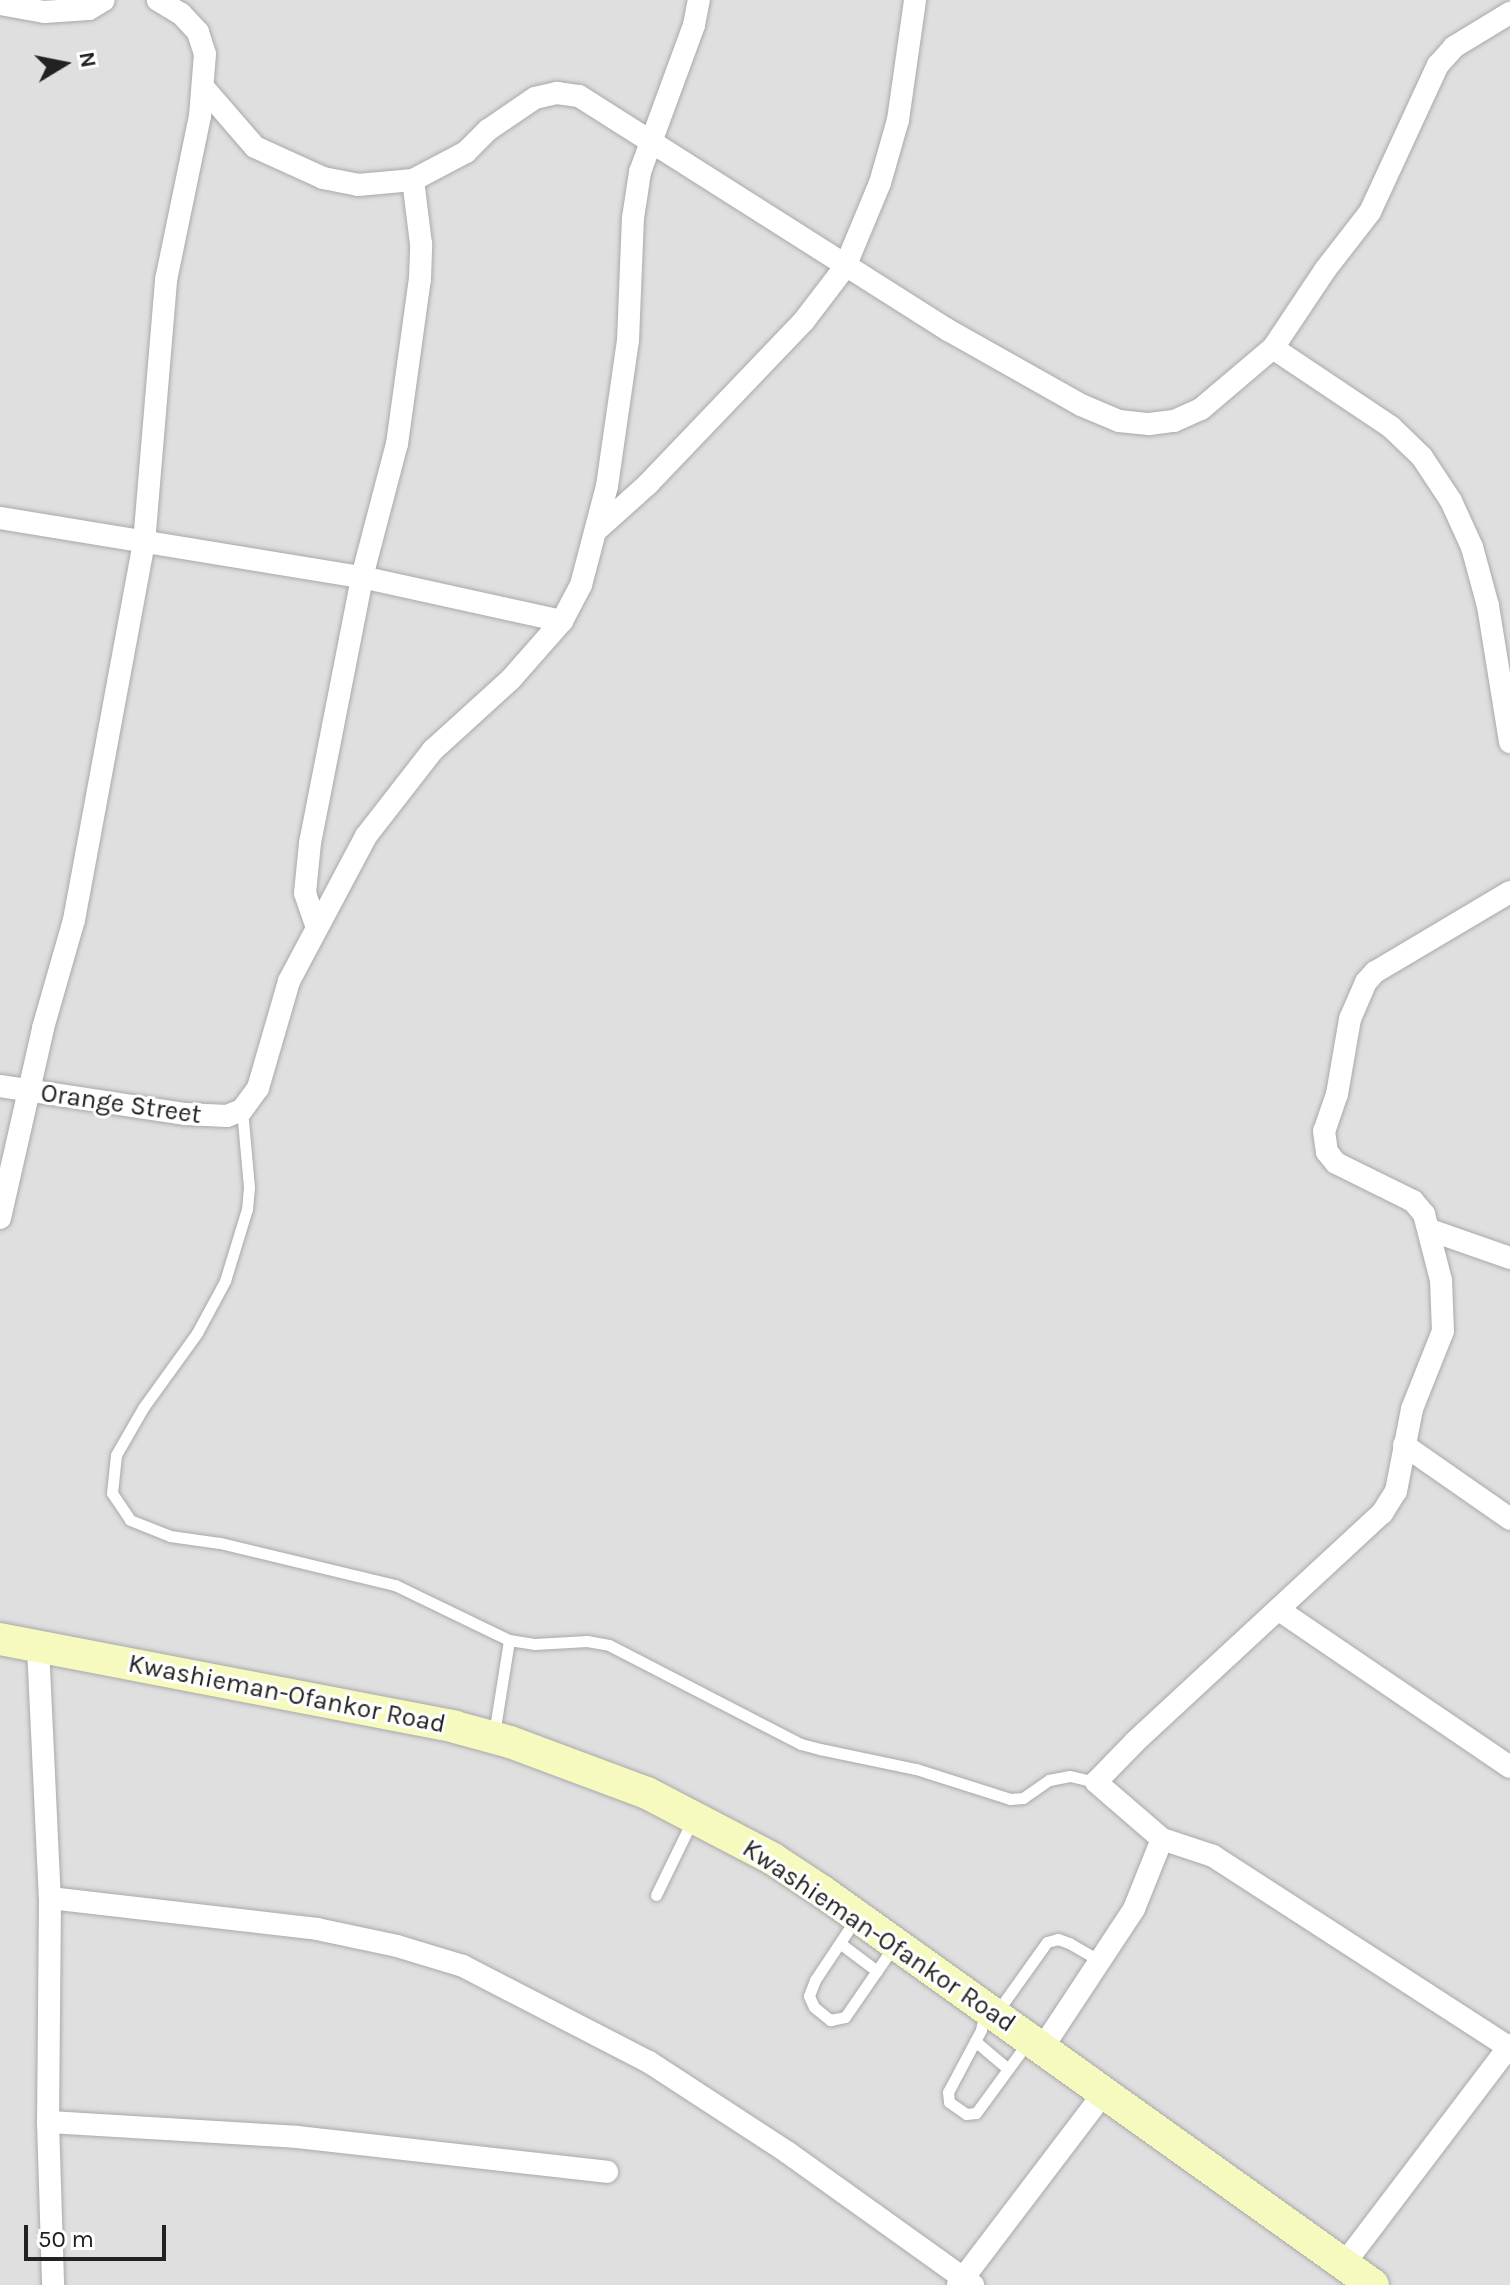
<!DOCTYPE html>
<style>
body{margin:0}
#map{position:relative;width:1510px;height:2285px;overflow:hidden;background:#f2efe9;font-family:Karla,sans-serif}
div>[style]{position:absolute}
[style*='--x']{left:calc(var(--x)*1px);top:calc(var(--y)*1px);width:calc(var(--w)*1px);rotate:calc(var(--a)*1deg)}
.residential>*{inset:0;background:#e0dfdf}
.roads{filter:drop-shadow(0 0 2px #a9a9a9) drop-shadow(0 0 2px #a9a9a9)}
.service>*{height:11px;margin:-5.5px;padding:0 5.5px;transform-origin:5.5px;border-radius:5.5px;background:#fff}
.minor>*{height:22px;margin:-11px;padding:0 11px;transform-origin:11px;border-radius:11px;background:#fff}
.secondary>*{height:32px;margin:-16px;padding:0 16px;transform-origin:16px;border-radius:16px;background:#f7fabf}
span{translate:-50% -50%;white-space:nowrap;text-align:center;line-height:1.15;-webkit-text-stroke:6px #fff;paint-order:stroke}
.street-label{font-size:26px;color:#222}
.north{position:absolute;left:24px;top:24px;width:80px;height:80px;-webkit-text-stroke:6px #fff;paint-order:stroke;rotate:80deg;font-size:22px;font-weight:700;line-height:32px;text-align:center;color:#222}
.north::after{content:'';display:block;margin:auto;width:28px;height:36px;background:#222;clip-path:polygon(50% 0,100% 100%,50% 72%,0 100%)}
.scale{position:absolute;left:24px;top:2225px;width:142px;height:36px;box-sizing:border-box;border:4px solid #222;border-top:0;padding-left:10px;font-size:24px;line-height:28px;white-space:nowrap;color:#222;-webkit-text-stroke:6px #fff;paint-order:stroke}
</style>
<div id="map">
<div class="residential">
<i style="clip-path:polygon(0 0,1510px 0,1510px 2285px,0 2285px)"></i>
</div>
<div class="roads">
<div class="service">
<i style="--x:242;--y:1110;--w:77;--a:84.8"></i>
<i style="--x:249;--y:1187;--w:22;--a:95"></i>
<i style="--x:247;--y:1209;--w:75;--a:107"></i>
<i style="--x:225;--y:1281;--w:59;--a:118.3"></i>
<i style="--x:197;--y:1333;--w:92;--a:125.8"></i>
<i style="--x:143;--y:1408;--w:54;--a:119.9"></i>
<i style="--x:116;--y:1455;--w:38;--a:96"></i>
<i style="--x:112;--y:1493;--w:32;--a:56"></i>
<i style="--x:130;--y:1520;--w:43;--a:21.8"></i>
<i style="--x:170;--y:1536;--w:50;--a:8"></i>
<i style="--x:220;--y:1543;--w:180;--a:13.5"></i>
<i style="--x:395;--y:1585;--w:127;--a:25.8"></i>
<i style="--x:509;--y:1640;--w:25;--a:9"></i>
<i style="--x:534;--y:1644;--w:53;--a:-3.2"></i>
<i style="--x:587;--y:1641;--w:22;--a:10"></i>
<i style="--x:609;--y:1645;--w:216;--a:27.3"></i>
<i style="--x:801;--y:1744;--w:20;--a:15"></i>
<i style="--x:820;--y:1749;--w:98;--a:11.8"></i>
<i style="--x:916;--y:1769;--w:99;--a:17.7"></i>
<i style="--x:1010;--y:1799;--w:13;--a:-4"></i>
<i style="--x:1023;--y:1798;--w:32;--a:-35"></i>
<i style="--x:1049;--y:1780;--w:21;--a:-11"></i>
<i style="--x:1070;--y:1776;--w:27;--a:13"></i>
<i style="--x:494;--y:1734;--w:95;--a:-80.9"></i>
<i style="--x:656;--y:1895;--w:82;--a:-64.1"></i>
<i style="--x:857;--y:1917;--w:76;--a:123.7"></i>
<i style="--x:815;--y:1980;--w:17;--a:111"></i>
<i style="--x:809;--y:1996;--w:12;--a:66"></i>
<i style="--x:814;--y:2007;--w:21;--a:39"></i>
<i style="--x:830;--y:2020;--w:15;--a:-11"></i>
<i style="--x:845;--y:2017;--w:86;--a:-55.4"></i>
<i style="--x:841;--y:1944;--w:45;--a:36.9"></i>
<i style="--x:985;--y:2011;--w:19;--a:102"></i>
<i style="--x:981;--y:2030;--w:70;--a:118"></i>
<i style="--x:948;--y:2092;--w:10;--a:84"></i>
<i style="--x:949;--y:2102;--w:21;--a:35"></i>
<i style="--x:966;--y:2114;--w:10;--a:-6"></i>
<i style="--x:976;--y:2113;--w:88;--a:-53.8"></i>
<i style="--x:997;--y:2012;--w:86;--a:-54.5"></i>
<i style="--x:1047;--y:1942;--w:11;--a:-15"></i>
<i style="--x:1058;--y:1939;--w:12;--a:20"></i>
<i style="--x:1069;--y:1943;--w:36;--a:30"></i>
<i style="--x:975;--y:2041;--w:43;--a:40.3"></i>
</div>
<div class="minor">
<i style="--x:0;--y:4;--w:45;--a:10.3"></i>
<i style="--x:44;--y:12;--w:45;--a:-3.8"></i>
<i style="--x:89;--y:9;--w:17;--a:-31"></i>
<i style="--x:203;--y:87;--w:79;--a:49.1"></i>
<i style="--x:255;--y:147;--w:75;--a:24.5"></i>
<i style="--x:323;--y:178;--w:36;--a:11"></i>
<i style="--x:358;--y:185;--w:55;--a:-5.2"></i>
<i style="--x:413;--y:180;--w:60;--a:-27.8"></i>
<i style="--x:466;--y:152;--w:31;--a:-45"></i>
<i style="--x:488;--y:130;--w:57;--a:-34.2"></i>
<i style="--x:535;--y:98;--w:23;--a:-13"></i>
<i style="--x:557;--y:93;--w:22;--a:8"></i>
<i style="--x:579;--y:96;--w:437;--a:32.4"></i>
<i style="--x:948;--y:330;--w:153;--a:29.4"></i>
<i style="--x:1081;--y:405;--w:41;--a:22.8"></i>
<i style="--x:1119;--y:421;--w:30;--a:6"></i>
<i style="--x:1149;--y:424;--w:25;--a:-7"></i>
<i style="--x:1174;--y:421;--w:30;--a:-24"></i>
<i style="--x:1201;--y:409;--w:94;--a:-40.3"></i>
<i style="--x:1273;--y:348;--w:94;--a:-56.3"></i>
<i style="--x:1325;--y:270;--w:73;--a:-52.2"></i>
<i style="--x:1370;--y:212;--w:162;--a:-65.2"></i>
<i style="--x:1438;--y:65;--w:24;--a:-48"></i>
<i style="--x:1454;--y:47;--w:66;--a:-31.3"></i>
<i style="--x:1273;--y:348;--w:142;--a:33.8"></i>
<i style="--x:1391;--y:427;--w:43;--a:44.1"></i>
<i style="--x:1422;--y:457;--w:53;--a:56.6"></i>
<i style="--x:1451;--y:501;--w:51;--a:65.5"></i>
<i style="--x:1472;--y:547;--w:61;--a:74.8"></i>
<i style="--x:1488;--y:606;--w:138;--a:80.8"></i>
<i style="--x:0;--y:518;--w:367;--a:9.3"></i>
<i style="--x:362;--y:577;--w:205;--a:12.4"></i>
<i style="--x:599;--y:528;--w:66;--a:-41.9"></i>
<i style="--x:648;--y:484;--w:224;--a:-46.3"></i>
<i style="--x:803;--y:322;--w:69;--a:-52.6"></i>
<i style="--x:845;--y:267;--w:91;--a:-67.4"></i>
<i style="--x:880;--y:183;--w:66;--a:-74.1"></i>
<i style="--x:898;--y:120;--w:121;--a:-81.9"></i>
<i style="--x:1510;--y:892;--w:157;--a:149.3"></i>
<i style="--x:1375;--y:972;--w:13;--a:132"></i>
<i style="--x:1366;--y:982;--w:40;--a:113.4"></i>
<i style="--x:1350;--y:1019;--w:76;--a:99.8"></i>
<i style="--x:1337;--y:1094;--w:39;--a:109"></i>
<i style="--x:1324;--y:1131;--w:21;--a:82"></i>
<i style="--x:1327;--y:1152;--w:14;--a:51"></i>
<i style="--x:1336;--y:1163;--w:86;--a:26.3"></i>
<i style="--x:1413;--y:1201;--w:17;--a:50"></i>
<i style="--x:1424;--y:1214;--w:68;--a:75.6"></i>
<i style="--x:1441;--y:1280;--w:51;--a:87.8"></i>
<i style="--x:1443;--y:1331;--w:84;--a:111.7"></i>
<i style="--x:1412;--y:1409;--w:84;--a:101"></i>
<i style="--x:1396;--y:1491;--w:26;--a:122"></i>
<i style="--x:1382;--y:1513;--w:338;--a:137.2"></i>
<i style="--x:1134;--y:1743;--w:54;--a:134.3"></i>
<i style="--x:1096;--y:1782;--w:87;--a:40.8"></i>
<i style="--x:1162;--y:1839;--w:54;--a:18.4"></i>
<i style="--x:1213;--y:1856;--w:354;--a:32.9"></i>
<i style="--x:316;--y:925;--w:34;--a:-109"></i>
<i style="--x:305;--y:893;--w:50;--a:-84.3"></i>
<i style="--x:310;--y:843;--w:271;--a:-78.9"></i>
<i style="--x:362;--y:577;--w:138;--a:-75.3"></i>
<i style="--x:397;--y:444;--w:167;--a:-82.1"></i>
<i style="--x:420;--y:279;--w:35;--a:-88"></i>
<i style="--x:421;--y:244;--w:64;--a:-97.1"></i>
<i style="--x:0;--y:1086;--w:188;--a:8.6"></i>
<i style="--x:186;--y:1114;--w:41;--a:2.8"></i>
<i style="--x:227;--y:1116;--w:16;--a:-22"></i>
<i style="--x:242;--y:1110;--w:27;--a:-54"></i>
<i style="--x:258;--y:1088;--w:111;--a:-73.8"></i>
<i style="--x:289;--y:981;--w:164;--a:-62"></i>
<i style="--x:366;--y:836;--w:109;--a:-52.1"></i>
<i style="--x:433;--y:750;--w:105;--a:-42.3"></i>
<i style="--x:511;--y:679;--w:77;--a:-48.7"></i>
<i style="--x:562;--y:621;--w:41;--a:-62.2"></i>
<i style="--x:581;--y:585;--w:102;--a:-75.3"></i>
<i style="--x:607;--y:486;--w:147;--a:-81.8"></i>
<i style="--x:628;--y:341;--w:123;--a:-87.7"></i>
<i style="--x:633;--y:218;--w:47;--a:-81.3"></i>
<i style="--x:640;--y:172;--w:157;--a:-69.8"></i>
<i style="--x:694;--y:25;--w:25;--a:-79"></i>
<i style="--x:0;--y:1218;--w:195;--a:-77.2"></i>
<i style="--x:43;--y:1028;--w:112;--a:-74"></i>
<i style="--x:74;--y:920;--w:383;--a:-79.5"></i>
<i style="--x:144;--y:543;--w:264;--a:-85.2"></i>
<i style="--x:166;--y:280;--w:167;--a:-78.3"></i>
<i style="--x:200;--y:116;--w:62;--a:-85.4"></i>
<i style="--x:205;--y:54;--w:23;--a:-108"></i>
<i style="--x:198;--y:32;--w:25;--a:-133"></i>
<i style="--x:181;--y:14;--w:27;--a:-149"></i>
<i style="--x:1430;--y:1230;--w:85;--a:19.3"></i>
<i style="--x:1404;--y:1445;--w:129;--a:34.9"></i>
<i style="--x:1279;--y:1610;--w:279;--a:34.2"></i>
<i style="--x:38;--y:1647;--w:251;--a:87.3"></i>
<i style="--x:50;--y:1898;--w:224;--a:90.5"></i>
<i style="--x:48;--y:2122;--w:163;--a:88.2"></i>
<i style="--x:50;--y:1898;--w:269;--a:6.6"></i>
<i style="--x:317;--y:1929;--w:82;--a:12"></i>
<i style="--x:397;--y:1946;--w:69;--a:16.9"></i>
<i style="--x:463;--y:1966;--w:209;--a:27.3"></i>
<i style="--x:649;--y:2062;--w:165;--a:33.1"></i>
<i style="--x:787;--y:2152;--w:229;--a:35.6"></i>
<i style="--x:1043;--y:2047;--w:165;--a:-56.6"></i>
<i style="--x:1134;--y:1909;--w:75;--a:-68.2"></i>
<i style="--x:48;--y:2122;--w:249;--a:3.4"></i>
<i style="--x:297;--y:2137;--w:312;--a:6.4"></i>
<i style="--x:1344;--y:2264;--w:275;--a:-52.8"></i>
<i style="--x:958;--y:2285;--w:241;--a:-52.8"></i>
</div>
<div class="secondary">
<i style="--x:0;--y:1639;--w:463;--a:10.9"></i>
<i style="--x:455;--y:1727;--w:57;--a:15.3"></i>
<i style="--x:510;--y:1742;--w:146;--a:20.4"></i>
<i style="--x:647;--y:1793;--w:142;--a:27.6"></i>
<i style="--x:773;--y:1859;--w:60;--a:33.4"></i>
<i style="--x:823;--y:1892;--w:676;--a:35.55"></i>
</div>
</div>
<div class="street-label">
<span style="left:121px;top:1104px;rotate:8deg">Orange Street</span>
<span style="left:287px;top:1694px;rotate:11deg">Kwashieman-Ofankor Road</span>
<span style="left:879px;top:1936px;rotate:34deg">Kwashieman-Ofankor Road</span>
</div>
<div class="north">N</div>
<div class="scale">50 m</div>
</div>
